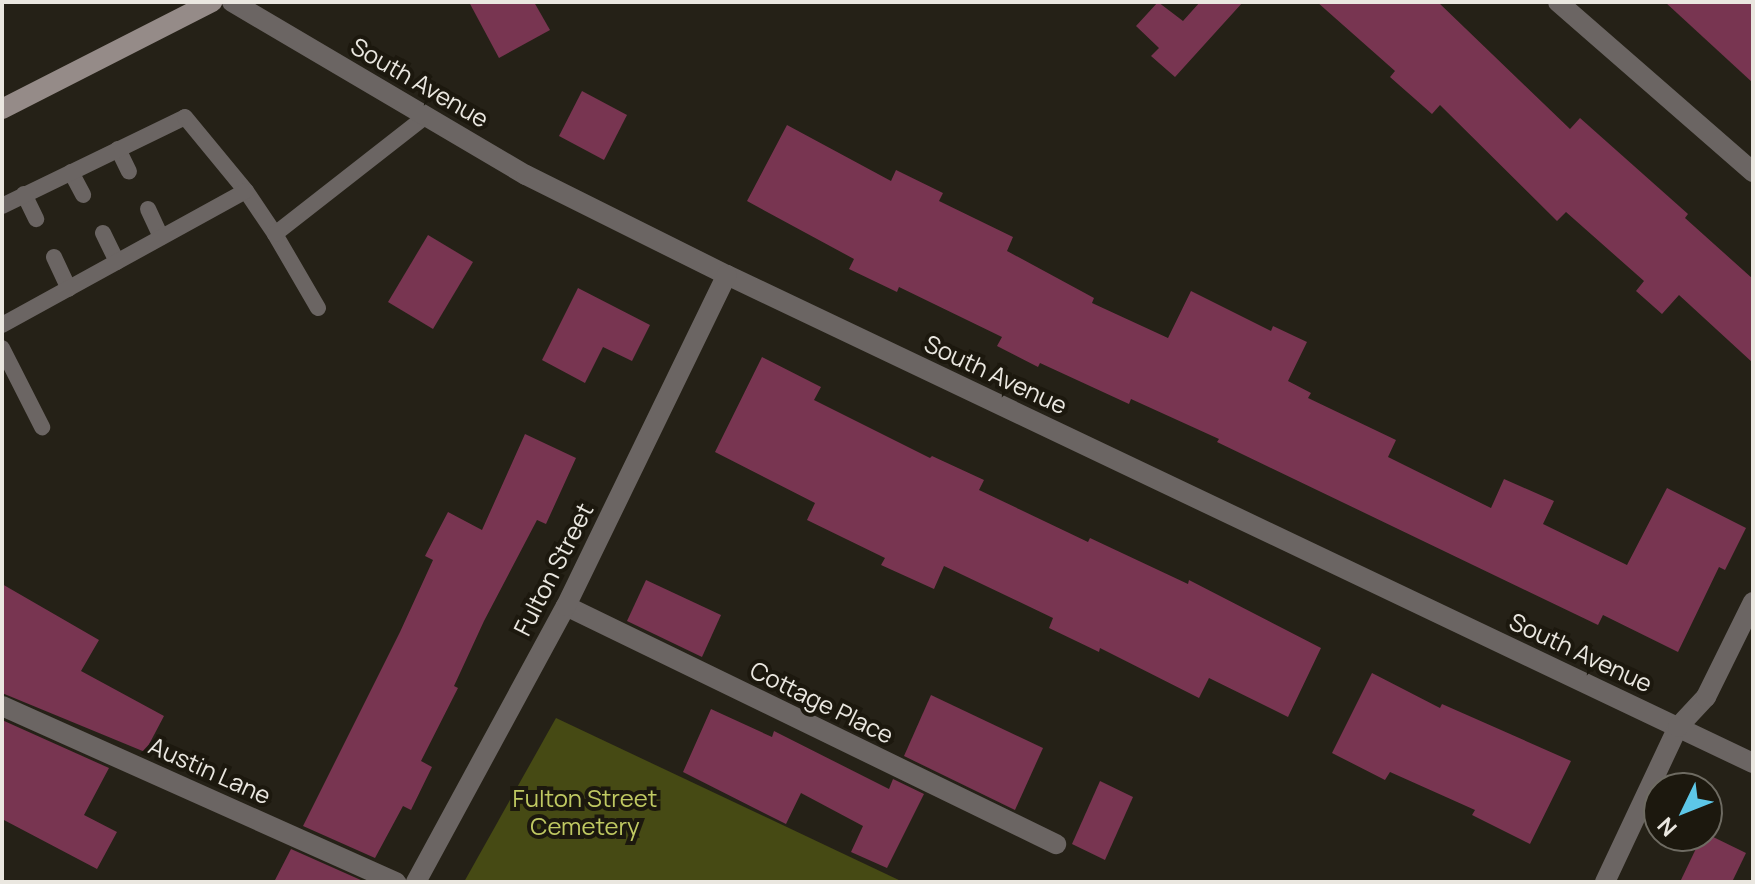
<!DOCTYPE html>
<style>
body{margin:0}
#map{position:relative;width:1755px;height:884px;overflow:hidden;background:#252117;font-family:Manrope,sans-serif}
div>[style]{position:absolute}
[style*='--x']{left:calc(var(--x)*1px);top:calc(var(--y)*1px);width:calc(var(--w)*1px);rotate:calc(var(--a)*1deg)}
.green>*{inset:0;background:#464a14}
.building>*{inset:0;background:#783551}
.service>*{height:16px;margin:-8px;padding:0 8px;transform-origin:8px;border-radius:8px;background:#6b6563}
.minor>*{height:20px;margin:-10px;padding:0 10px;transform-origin:10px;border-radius:10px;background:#6b6563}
.secondary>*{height:20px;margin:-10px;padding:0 10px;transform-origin:10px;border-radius:10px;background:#958b88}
span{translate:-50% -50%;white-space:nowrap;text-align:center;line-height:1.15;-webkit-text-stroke:8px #1c180e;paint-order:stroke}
.street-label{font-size:24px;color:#eae7e0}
.park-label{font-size:24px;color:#c0c962}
.frame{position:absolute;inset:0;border:4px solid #eae7e0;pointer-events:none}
.north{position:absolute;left:1643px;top:772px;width:80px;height:80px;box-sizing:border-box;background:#1c180e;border:2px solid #6e6b62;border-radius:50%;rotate:227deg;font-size:22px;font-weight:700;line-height:32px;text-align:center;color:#eae7e0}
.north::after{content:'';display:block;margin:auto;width:28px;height:36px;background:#5dc7e8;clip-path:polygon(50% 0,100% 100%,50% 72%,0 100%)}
</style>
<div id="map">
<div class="green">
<i style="clip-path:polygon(556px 718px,903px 882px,464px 882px)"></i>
</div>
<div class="building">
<i style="clip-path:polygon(469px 2px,534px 2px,550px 30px,499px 58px)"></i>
<i style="clip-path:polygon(1158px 2px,1183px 21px,1200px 2px,1243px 2px,1175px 77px,1151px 56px,1159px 48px,1136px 26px)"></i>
<i style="clip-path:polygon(1317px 2px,1438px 2px,1570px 129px,1580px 118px,1688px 214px,1685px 218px,1753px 279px,1753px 363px,1679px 295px,1662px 314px,1636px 291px,1644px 281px,1566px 212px,1557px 221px,1440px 105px,1432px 114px,1390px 77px,1395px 71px)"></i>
<i style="clip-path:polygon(1665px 2px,1753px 2px,1753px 83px)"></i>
<i style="clip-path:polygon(582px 91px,627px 115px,604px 160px,559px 136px)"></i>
<i style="clip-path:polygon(787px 125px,891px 181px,896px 170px,943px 193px,939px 201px,1013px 237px,1007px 251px,1094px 298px,1092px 303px,1168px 338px,1191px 291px,1271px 331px,1273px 326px,1307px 342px,1288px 381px,1311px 393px,1308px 398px,1396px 440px,1388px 457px,1491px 508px,1504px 479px,1554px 501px,1543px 524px,1627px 565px,1667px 488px,1746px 528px,1725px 570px,1719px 567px,1678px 652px,1603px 615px,1598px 625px,1217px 442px,1219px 439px,1131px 399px,1129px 404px,1040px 363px,1038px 367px,997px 346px,1002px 337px,899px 287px,897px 292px,849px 269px,854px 259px,747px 201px)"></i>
<i style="clip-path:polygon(428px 235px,473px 262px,433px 329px,388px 302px)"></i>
<i style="clip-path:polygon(578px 288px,650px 325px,632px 361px,603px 347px,585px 383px,542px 360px)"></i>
<i style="clip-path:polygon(762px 357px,821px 387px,814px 400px,930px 458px,932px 456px,984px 480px,979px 490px,1088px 542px,1090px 538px,1188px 584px,1189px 580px,1321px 648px,1288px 717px,1209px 678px,1199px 698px,1100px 648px,1099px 652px,1049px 628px,1053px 618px,944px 566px,934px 589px,881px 565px,885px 558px,807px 520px,815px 503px,715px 452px)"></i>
<i style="clip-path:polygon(525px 434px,576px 458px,546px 524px,537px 520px,484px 621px,454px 686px,458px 688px,421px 761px,432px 767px,411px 810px,403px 806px,375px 858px,303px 826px,400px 632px,433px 560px,425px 556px,448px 512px,482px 530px)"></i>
<i style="clip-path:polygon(646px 580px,721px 615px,702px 657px,627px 621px)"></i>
<i style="clip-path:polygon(2px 584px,99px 640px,81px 671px,164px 716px,145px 752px,2px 693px)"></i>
<i style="clip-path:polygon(1372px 673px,1440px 708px,1442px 704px,1571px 761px,1530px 844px,1472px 815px,1475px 810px,1390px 772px,1385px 780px,1332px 753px)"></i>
<i style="clip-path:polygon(931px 695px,1043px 748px,1015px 810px,904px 756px)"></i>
<i style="clip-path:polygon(711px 709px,772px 737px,774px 731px,889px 789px,893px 779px,924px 794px,887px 868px,851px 852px,863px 826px,801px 793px,786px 824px,683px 772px)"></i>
<i style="clip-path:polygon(2px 720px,109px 768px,84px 815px,117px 832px,97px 869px,2px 819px)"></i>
<i style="clip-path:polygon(1100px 781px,1133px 797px,1105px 860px,1072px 844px)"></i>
<i style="clip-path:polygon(1707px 834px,1746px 853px,1732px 882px,1680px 882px,1702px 836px)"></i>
<i style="clip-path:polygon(291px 849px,363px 881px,274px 882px)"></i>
</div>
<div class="service">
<i style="--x:118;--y:149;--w:25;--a:64"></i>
<i style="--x:71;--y:172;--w:26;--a:62"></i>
<i style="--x:24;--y:194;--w:28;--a:64"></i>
<i style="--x:2;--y:206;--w:203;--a:-25.9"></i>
<i style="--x:185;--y:117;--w:96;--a:50.5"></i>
<i style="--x:246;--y:191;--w:52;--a:56"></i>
<i style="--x:148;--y:209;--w:31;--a:65"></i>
<i style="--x:103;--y:233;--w:32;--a:64"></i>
<i style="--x:54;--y:257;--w:35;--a:65"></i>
<i style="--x:318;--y:308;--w:86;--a:-120.2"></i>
<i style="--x:275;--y:234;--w:192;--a:-38"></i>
<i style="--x:2;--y:325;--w:278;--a:-28.8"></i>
<i style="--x:2;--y:348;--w:89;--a:63.1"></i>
</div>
<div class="minor">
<i style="--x:232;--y:2;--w:341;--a:30.5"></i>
<i style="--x:526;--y:175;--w:225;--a:26.5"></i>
<i style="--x:727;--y:275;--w:1136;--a:25.44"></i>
<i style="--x:1558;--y:2;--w:259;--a:41.1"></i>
<i style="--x:566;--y:606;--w:545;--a:25.91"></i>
<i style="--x:2;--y:706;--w:432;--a:24.1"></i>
<i style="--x:416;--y:882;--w:314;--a:-61.5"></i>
<i style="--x:566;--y:606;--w:368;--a:-64.1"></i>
<i style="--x:1605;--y:882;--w:171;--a:-64.8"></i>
<i style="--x:1678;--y:727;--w:41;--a:-47"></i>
<i style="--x:1706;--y:697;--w:106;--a:-63.7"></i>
</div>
<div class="secondary">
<i style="--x:2;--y:109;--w:236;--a:-27"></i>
</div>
<div class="street-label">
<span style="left:420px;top:82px;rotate:30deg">South Avenue</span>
<span style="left:996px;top:374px;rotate:25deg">South Avenue</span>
<span style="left:553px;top:569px;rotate:-63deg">Fulton Street</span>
<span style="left:1581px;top:652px;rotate:25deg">South Avenue</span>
<span style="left:822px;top:702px;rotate:26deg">Cottage Place</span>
<span style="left:210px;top:770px;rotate:24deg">Austin Lane</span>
</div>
<div class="park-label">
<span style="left:585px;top:812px">Fulton Street<br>Cemetery</span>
</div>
<div class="frame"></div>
<div class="north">N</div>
</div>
